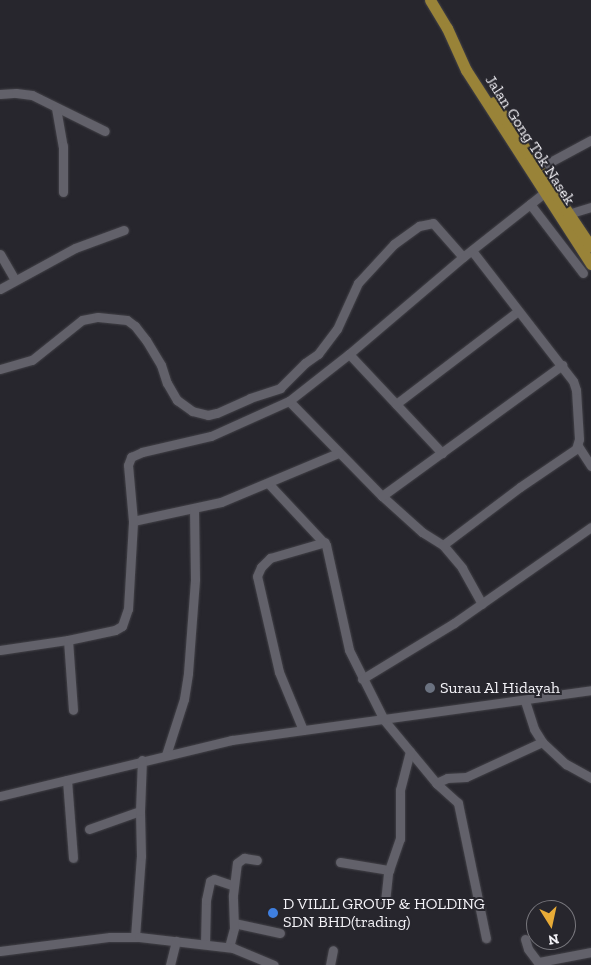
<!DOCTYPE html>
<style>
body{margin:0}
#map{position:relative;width:591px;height:965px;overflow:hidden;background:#27262d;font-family:"Zilla Slab",serif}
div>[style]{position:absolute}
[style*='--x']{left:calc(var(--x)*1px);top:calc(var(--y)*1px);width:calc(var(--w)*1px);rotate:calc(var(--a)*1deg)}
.roads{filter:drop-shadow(0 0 1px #424147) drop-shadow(0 0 1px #424147)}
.minor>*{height:9px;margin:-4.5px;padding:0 4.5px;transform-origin:4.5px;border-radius:4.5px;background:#62616a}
.major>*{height:11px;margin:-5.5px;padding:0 5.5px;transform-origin:5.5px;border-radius:5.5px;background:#998338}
.dots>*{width:14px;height:14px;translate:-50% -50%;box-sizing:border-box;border:2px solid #27262d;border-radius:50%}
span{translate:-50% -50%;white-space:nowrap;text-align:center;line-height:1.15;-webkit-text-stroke:4px #27262d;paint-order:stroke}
.street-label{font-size:16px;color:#f4f3f8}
.poi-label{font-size:16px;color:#f4f3f8}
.left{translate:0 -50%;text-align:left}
.north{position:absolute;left:526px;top:900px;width:50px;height:50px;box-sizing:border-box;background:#27262d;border:1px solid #79787e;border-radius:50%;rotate:170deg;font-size:14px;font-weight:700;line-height:20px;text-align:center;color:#f4f3f8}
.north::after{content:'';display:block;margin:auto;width:18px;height:22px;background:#e8ab37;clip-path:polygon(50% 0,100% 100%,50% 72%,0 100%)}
</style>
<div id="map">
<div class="roads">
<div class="minor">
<i style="--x:0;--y:94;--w:16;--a:-4"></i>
<i style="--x:16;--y:93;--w:16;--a:7"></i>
<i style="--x:32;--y:95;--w:81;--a:26.3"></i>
<i style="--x:56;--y:108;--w:39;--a:80"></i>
<i style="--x:63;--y:146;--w:46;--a:90"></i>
<i style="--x:539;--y:168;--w:59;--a:-28.3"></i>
<i style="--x:530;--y:204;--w:87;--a:52.5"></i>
<i style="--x:568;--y:214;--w:24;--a:-17"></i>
<i style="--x:0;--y:254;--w:30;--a:60"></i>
<i style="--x:0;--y:289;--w:85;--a:-28.7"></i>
<i style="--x:75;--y:248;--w:52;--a:-20.2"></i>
<i style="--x:349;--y:354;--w:136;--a:46.8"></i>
<i style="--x:0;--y:369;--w:33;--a:-16"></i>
<i style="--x:32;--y:360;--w:64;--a:-38.7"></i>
<i style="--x:82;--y:320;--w:16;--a:-11"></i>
<i style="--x:98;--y:317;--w:29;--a:6"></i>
<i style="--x:127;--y:320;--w:10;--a:37"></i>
<i style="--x:135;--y:326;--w:18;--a:52"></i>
<i style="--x:146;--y:340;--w:29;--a:59"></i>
<i style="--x:161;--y:365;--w:19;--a:72"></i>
<i style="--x:167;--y:383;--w:20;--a:60"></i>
<i style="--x:177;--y:400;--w:19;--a:36"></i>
<i style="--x:192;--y:411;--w:16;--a:14"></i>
<i style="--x:208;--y:415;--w:9;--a:-13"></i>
<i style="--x:217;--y:413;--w:36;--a:-24"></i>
<i style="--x:250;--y:398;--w:32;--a:-18"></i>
<i style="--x:280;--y:388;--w:35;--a:-45"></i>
<i style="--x:305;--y:363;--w:16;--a:-35"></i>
<i style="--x:318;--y:354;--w:31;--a:-53"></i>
<i style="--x:337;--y:329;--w:51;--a:-65.5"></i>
<i style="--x:358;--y:283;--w:53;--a:-47.3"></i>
<i style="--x:394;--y:244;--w:31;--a:-36"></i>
<i style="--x:419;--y:226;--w:14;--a:-12"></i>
<i style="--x:433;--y:223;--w:45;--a:48.6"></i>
<i style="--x:289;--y:401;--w:133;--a:45.6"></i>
<i style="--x:382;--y:496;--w:54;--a:42"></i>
<i style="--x:422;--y:532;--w:25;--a:32"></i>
<i style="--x:443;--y:545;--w:30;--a:50"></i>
<i style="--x:462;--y:568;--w:41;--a:60.9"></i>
<i style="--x:396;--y:404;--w:153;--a:-37.3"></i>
<i style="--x:578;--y:446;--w:24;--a:57"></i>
<i style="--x:268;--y:483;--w:85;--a:46.9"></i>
<i style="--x:326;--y:545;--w:107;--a:77.6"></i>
<i style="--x:349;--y:650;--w:78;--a:63.4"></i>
<i style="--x:384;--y:720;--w:83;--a:50.4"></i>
<i style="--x:437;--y:784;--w:28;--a:42"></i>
<i style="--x:458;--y:803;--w:138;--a:78.3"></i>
<i style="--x:382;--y:496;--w:223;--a:-36"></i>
<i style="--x:133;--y:521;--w:90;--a:-12.2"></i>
<i style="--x:221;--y:502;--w:127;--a:-22.7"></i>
<i style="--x:443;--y:545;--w:96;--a:-37"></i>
<i style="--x:520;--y:487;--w:68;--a:-34.2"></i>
<i style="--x:576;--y:449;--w:10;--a:-73"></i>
<i style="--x:579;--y:439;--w:49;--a:-93.5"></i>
<i style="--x:576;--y:390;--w:9;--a:-108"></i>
<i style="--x:573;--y:381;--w:165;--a:-127.8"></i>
<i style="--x:68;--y:640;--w:70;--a:85.9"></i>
<i style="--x:0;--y:650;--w:69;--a:-8.4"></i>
<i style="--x:68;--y:640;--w:48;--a:-12"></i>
<i style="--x:115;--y:630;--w:8;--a:-30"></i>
<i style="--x:122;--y:626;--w:18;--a:-71"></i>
<i style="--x:128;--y:609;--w:88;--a:-86.7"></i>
<i style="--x:133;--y:521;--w:56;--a:-95.1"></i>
<i style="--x:128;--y:465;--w:9;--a:-69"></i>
<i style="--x:131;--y:457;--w:12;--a:-24"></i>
<i style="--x:142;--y:452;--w:71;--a:-13.1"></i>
<i style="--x:211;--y:436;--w:85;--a:-24.2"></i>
<i style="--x:289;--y:401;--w:76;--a:-38.1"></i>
<i style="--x:349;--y:354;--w:150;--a:-40.4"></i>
<i style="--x:463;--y:257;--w:103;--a:-38.3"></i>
<i style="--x:362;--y:679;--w:108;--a:-31.3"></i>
<i style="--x:454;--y:623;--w:167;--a:-35"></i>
<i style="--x:525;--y:701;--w:29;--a:72"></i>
<i style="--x:534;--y:729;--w:15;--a:58"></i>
<i style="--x:542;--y:742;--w:33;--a:43"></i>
<i style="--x:566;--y:764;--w:29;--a:29"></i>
<i style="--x:303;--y:730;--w:63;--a:-112.5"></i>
<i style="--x:279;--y:672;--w:98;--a:-102.9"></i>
<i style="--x:257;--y:576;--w:10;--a:-66"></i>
<i style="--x:261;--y:567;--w:13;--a:-45"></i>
<i style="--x:270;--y:558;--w:57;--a:-16.2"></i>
<i style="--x:166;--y:755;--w:59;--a:-72.2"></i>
<i style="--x:184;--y:699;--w:26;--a:-81"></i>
<i style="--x:188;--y:673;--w:94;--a:-85.7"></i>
<i style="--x:195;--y:579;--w:70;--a:-90.8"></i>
<i style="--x:67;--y:780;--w:78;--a:85.6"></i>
<i style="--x:436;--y:783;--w:12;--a:-24"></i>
<i style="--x:447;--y:778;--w:19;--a:-3"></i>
<i style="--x:466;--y:777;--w:84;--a:-24.7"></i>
<i style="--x:0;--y:796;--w:239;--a:-13.6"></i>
<i style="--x:232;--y:740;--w:362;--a:-7.9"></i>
<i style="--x:89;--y:829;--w:54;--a:-19.4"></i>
<i style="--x:340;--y:862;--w:50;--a:9.3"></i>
<i style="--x:385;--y:902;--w:29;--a:-84"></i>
<i style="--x:388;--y:873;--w:36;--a:-71"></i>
<i style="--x:400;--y:839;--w:49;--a:-90"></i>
<i style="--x:400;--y:790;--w:40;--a:-75.6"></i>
<i style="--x:234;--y:923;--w:47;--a:12.3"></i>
<i style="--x:135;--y:937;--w:81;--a:-85.8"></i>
<i style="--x:141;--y:856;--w:45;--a:-91.3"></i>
<i style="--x:140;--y:811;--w:51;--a:-87.8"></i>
<i style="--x:525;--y:939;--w:10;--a:73"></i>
<i style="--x:528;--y:949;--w:20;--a:53"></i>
<i style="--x:205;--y:944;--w:44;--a:-88.7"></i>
<i style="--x:206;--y:900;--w:19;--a:-78"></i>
<i style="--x:210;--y:881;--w:4;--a:-27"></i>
<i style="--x:214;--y:879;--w:21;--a:19"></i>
<i style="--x:229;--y:947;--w:20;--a:-75"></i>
<i style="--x:234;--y:928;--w:33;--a:-92"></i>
<i style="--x:233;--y:895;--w:32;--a:-83"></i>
<i style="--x:237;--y:863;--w:9;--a:-36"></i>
<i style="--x:244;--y:858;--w:13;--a:9"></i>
<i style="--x:0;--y:951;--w:111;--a:-7.3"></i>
<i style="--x:110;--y:937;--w:29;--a:0"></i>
<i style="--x:139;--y:937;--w:95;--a:6.7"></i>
<i style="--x:233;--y:948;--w:44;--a:22.5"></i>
<i style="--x:539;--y:962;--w:53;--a:-10.9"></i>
<i style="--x:170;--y:965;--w:25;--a:-76"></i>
<i style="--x:330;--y:965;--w:15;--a:-79"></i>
</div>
<div class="major">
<i style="--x:430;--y:0;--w:33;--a:59"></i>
<i style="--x:447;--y:28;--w:46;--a:65.7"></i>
<i style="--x:466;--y:70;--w:231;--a:57.2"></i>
<i style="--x:494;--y:102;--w:174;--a:56.2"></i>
</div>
</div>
<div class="dots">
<i style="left:430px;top:688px;background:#6b7280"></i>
<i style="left:273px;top:913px;background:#3f7fe0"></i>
</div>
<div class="street-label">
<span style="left:530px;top:140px;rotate:57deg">Jalan Gong Tok Nasek</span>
</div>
<div class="poi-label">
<span class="left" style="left:440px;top:688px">Surau Al Hidayah</span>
<span class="left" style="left:283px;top:913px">D VILLL GROUP &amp; HOLDING<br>SDN BHD(trading)</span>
</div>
<div class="north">N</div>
</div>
